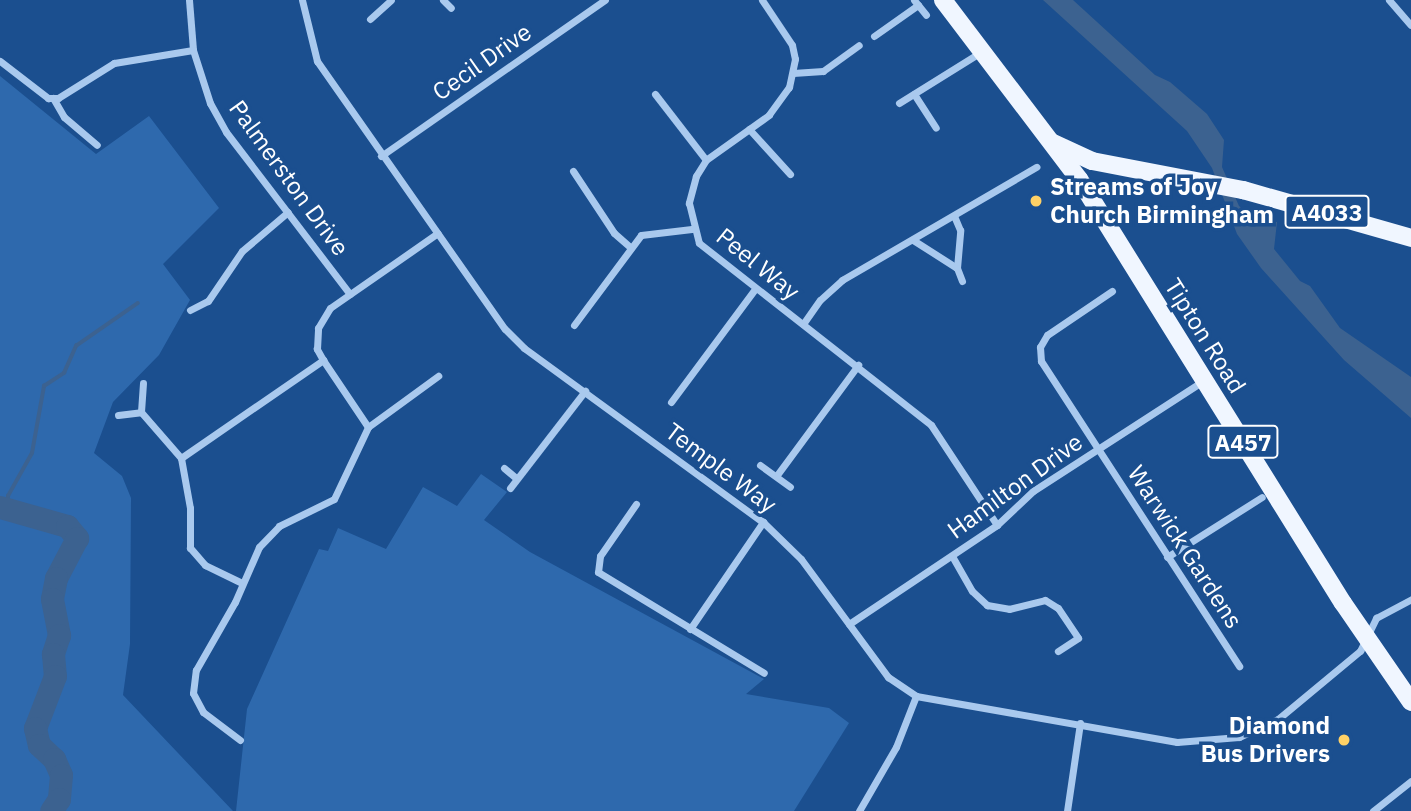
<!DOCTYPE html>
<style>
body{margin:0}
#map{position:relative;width:1411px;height:811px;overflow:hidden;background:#1b4f8f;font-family:"IBM Plex Sans",sans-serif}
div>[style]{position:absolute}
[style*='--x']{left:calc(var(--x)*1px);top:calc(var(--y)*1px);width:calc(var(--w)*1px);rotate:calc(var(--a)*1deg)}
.green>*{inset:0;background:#2e69ad}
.water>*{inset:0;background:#3c6290}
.stream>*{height:3.5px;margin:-1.75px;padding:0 1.75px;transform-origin:1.75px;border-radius:1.75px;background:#3c6290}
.river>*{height:23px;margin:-11.5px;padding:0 11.5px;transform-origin:11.5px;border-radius:11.5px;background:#3c6290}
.street>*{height:7px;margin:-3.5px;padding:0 3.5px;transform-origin:3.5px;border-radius:3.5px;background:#a9c9ee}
.primary>*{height:18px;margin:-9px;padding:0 9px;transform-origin:9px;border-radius:9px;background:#f0f6ff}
.dots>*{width:19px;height:19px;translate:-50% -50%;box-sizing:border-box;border:4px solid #1b4f8f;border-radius:50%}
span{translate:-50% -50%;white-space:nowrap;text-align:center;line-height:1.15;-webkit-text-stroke:7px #1b4f8f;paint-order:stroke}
.shield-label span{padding:2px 5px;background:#1b4f8f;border:2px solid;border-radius:5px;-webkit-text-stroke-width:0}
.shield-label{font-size:23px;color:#fff;font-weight:700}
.street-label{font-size:24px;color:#fff}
.poi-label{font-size:24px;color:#fff;font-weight:700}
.left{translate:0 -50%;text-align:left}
.right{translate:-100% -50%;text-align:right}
</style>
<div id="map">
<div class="green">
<i style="clip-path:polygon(0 76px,96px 154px,149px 116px,219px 208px,163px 264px,190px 300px,159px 355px,113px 402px,94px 453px,122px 476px,131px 498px,130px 644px,123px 695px,233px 811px,0 811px)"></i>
<i style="clip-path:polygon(481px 474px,507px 492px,484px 520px,530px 552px,764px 679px,746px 694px,829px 708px,849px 723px,794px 811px,236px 811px,247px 709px,319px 549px,328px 551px,338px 528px,386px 549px,423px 487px,457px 506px)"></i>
</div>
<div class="water">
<i style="clip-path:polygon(1043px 0,1073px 0,1155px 75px,1170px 82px,1207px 114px,1224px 140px,1222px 167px,1239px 206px,1251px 216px,1277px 222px,1274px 249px,1300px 281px,1310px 286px,1340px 328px,1411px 377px,1411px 418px,1344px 360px,1261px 268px,1237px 234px,1212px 168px,1187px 131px)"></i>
</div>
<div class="stream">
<i style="--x:7;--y:511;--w:15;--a:-86"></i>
<i style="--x:8;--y:496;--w:49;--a:-60.8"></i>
<i style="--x:32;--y:453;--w:68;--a:-79.8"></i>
<i style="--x:44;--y:386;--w:24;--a:-33"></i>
<i style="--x:64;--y:373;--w:30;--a:-66"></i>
<i style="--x:76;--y:346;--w:75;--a:-34.7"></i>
</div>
<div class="river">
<i style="--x:0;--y:507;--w:70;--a:15.8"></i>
<i style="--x:67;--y:526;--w:16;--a:50"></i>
<i style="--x:77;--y:538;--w:45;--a:117.7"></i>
<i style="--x:56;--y:578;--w:21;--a:101"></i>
<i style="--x:52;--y:599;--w:37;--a:79"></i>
<i style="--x:59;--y:635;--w:20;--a:108"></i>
<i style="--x:53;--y:654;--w:22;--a:85"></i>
<i style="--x:55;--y:676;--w:56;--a:111"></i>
<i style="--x:35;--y:728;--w:17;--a:77"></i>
<i style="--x:39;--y:745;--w:21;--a:43"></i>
<i style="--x:54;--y:759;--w:17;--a:66"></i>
<i style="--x:61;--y:775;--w:24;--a:95"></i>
<i style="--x:59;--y:799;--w:14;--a:124"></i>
</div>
<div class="street">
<i style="--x:189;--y:0;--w:50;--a:85.4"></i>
<i style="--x:193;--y:50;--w:56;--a:72.2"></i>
<i style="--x:210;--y:103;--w:33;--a:61"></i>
<i style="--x:226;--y:132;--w:204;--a:52.6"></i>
<i style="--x:302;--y:0;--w:63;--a:76.2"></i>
<i style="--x:317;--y:61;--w:327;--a:55"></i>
<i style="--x:505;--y:329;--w:27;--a:45"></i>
<i style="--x:524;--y:348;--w:296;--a:36.1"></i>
<i style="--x:763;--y:522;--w:53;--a:44.2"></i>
<i style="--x:801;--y:559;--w:147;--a:53.6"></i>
<i style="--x:888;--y:677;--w:34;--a:34"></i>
<i style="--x:916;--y:696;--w:265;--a:10"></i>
<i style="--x:1177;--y:742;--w:62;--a:-4.6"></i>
<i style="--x:1239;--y:737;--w:43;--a:-24.8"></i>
<i style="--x:1278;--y:719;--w:107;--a:-39.7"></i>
<i style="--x:1360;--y:651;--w:37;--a:-64"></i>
<i style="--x:1376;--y:618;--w:40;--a:-28"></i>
<i style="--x:443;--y:0;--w:11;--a:45"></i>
<i style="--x:762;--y:0;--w:54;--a:56.3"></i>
<i style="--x:792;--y:45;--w:14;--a:78"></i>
<i style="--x:795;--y:59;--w:29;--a:102"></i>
<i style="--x:789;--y:87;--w:34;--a:126"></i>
<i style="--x:769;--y:115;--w:77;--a:144.5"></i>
<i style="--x:706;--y:160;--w:19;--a:122"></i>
<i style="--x:696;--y:176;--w:28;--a:105"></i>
<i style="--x:689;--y:203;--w:41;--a:76"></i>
<i style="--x:699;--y:243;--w:295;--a:38.1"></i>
<i style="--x:931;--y:425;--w:120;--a:56.6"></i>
<i style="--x:914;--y:0;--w:19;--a:51"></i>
<i style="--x:1389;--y:0;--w:33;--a:49"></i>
<i style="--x:370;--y:19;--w:28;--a:-42"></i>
<i style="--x:874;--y:36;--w:54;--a:-35.2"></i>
<i style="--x:0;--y:61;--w:61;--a:37.6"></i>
<i style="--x:48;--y:98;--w:10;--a:0"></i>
<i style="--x:58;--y:98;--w:66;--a:-32"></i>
<i style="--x:114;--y:63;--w:80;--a:-9.3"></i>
<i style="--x:793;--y:73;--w:30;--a:-4"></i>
<i style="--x:823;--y:71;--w:44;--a:-35.8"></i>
<i style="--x:655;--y:94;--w:83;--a:52.3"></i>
<i style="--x:914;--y:94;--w:40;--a:57.1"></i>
<i style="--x:53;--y:98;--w:22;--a:60"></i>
<i style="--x:64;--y:117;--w:43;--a:40.3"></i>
<i style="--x:899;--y:103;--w:97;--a:-31.9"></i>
<i style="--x:749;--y:129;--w:61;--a:47.7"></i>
<i style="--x:381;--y:156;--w:273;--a:-34.9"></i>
<i style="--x:573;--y:171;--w:74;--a:56.5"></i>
<i style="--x:614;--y:233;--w:21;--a:41"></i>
<i style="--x:913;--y:240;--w:52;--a:32.5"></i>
<i style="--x:957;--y:268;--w:38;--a:-85"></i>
<i style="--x:960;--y:230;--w:15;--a:-113"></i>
<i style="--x:957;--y:268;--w:14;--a:69"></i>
<i style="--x:1112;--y:291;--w:78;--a:145.9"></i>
<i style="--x:1047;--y:335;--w:14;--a:120"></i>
<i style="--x:1040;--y:347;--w:14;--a:86"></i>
<i style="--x:1041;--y:361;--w:364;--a:57"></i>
<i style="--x:190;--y:310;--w:20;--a:-27"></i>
<i style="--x:208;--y:301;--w:60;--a:-55.8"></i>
<i style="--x:242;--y:251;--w:60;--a:-40.3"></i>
<i style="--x:803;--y:324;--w:29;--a:-55"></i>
<i style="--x:820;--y:300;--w:30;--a:-42"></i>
<i style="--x:842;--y:280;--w:225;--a:-30.2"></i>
<i style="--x:574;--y:325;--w:112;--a:-53.3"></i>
<i style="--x:641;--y:235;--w:51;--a:-6.7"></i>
<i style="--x:143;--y:383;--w:29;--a:94"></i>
<i style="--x:141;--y:412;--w:61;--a:49"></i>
<i style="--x:671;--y:402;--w:141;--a:-53.4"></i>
<i style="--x:118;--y:415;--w:23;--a:-7"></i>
<i style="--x:368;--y:427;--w:81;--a:-123.9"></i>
<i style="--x:323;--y:360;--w:13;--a:-119"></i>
<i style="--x:317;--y:349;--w:21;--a:-87"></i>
<i style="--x:318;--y:328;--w:23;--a:-59"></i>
<i style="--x:330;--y:308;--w:131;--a:-34.8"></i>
<i style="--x:760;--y:465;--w:37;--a:36"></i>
<i style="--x:504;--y:468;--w:16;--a:40"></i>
<i style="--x:777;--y:475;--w:137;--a:-53.6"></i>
<i style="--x:510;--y:488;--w:123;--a:-52.3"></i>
<i style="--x:636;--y:504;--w:63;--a:124.7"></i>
<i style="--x:600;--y:556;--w:16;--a:97"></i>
<i style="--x:598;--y:572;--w:194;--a:31.3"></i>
<i style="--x:952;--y:556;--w:40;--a:60.3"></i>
<i style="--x:972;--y:591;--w:21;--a:43"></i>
<i style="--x:987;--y:605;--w:22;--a:10"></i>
<i style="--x:1009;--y:609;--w:37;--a:-14"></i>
<i style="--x:1045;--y:600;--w:15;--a:32"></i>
<i style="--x:1058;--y:608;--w:36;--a:56"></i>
<i style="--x:1078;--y:638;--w:24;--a:147"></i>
<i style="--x:1167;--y:557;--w:112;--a:-32.3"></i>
<i style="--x:242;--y:583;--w:41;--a:-154.1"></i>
<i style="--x:205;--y:565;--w:23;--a:-131"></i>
<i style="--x:190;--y:548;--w:40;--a:-90"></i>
<i style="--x:190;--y:508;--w:51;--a:-100.2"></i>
<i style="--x:181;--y:458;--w:173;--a:-34.6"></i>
<i style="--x:849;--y:624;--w:178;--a:-33.8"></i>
<i style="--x:997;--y:525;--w:50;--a:-43.4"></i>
<i style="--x:1033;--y:491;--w:202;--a:-32.9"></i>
<i style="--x:690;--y:629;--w:130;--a:-55.7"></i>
<i style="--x:240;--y:740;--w:46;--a:-142.9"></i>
<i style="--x:203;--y:712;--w:21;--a:-118"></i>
<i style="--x:193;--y:693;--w:23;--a:-83"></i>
<i style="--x:196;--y:670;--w:78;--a:-60.2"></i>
<i style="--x:235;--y:602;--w:60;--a:-66.4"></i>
<i style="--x:259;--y:547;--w:29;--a:-46"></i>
<i style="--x:279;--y:526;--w:61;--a:-26.1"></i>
<i style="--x:334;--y:499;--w:80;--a:-64.7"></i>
<i style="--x:368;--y:427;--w:87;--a:-36.1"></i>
<i style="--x:859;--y:811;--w:74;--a:-60"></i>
<i style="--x:896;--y:747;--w:55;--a:-68.6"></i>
<i style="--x:1067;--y:811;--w:89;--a:-81.6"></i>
<i style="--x:1373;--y:811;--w:48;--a:-38.3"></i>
</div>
<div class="primary">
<i style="--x:943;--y:0;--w:225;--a:52.8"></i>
<i style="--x:1079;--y:179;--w:499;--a:58.1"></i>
<i style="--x:1343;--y:603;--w:120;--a:55.5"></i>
<i style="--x:1053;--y:143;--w:43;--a:24.8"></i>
<i style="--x:1092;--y:161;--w:154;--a:10.9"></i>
<i style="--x:1243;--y:190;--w:175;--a:15.9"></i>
</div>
<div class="dots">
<i style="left:1036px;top:201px;background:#ffd166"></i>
<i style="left:1344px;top:740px;background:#ffd166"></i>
</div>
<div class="shield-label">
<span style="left:1327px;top:212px">A4033</span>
<span style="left:1243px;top:442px">A457</span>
</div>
<div class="street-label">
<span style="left:482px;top:62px;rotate:-35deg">Cecil Drive</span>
<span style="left:289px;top:178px;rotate:54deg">Palmerston Drive</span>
<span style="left:758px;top:264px;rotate:39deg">Peel Way</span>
<span style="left:1205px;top:336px;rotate:58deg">Tipton Road</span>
<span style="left:721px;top:468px;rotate:37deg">Temple Way</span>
<span style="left:1015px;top:486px;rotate:-36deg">Hamilton Drive</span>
<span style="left:1185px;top:547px;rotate:57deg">Warwick Gardens</span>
</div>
<div class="poi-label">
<span class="left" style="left:1050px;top:201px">Streams of Joy<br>Church Birmingham</span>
<span class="right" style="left:1330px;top:740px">Diamond<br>Bus Drivers</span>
</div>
</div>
